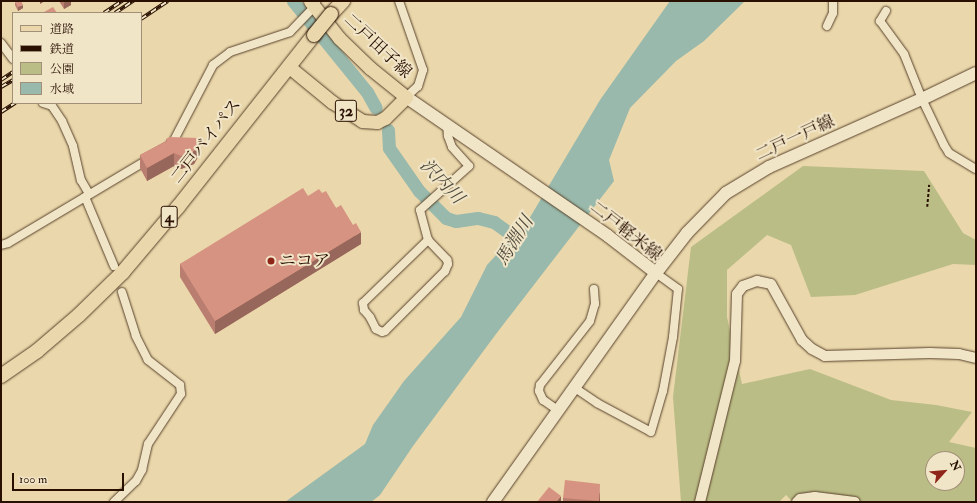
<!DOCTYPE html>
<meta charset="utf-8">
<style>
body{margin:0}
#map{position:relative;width:977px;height:503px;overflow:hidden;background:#ead7ab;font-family:"IM FELL Double Pica","Noto Serif JP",serif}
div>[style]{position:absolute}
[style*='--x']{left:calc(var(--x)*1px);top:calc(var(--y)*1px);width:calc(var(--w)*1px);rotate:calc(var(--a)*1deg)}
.green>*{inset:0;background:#bbbd86}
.water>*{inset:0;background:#98b9ab}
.river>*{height:13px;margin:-6.5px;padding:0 6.5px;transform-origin:6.5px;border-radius:6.5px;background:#98b9ab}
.path>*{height:1.5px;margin-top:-0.75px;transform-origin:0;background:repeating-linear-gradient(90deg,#280f00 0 3px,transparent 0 5px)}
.roads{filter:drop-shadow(0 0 1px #58412b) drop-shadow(0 0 1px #58412b)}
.minor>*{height:8px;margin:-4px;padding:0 4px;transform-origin:4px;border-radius:4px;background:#f1e5c8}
.tertiary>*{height:10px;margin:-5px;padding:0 5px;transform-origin:5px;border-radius:5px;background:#f1e5c8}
.secondary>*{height:12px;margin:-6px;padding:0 6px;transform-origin:6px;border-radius:6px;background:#f1e5c8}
.primary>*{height:13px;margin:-6.5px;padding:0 6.5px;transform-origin:6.5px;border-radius:6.5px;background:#ead7ab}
.trunk>*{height:14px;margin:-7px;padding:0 7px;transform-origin:7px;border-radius:7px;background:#ead7ab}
.rail>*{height:3.5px;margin-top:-1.75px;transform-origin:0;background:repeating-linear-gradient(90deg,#f1e5c8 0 6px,#280f00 0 12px);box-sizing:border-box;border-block:1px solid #280f00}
.bridges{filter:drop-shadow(0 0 1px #280f00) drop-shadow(0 0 1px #280f00)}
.trunk-bridge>*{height:14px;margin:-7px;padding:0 7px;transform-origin:7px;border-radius:7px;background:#ead7ab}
.wall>*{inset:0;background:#b97e6f}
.shaded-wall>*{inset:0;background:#96675a}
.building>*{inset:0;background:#d79381}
.dots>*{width:11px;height:11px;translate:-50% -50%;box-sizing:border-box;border:2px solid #f1e5c8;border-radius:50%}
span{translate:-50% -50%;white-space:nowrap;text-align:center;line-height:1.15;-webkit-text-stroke:4px #f1e5c8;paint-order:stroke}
.shield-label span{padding:1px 3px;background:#f1e5c8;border:1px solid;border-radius:3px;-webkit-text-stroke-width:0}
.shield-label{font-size:16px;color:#280f00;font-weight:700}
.street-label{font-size:17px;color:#280f00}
.poi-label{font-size:17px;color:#280f00}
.left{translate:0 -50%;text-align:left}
.water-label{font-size:18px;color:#4f4a3c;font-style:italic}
.frame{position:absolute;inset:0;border:2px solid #280f00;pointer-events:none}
.legend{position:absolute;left:12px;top:12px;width:130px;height:92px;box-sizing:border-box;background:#f1e5c8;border:1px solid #a18f78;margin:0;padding:5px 7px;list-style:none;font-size:12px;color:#280f00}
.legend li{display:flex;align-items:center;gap:8px;height:20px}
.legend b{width:20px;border:1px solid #a18f78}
.north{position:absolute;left:925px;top:451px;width:40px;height:40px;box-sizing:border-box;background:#f1e5c8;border:1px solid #a18f78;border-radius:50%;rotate:63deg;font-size:11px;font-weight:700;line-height:16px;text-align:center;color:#280f00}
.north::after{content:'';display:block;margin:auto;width:14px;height:18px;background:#8f2418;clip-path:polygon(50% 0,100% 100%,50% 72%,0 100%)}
.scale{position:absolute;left:12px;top:473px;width:112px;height:18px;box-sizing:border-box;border:2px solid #280f00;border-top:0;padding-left:5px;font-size:12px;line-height:14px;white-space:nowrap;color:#280f00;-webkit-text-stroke:3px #f1e5c8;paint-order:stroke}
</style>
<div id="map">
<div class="green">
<i style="clip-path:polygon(evenodd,803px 166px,924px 171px,963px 233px,976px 240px,976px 265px,953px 264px,855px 295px,811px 297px,791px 245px,767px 235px,727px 270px,727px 317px,742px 384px,810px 369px,891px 400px,936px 405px,972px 412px,949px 442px,976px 448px,976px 502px,793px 502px,786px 495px,779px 502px,681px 502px,673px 397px,691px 247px,803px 166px,933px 459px,957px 459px,957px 483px,933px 483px,933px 459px)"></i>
</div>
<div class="water">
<i style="clip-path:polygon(670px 1px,745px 1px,704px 41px,676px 61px,630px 108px,609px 160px,614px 181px,496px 334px,413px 446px,380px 495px,371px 502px,285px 502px,365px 444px,373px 425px,404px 381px,461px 317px,487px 265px,529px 219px,600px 100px)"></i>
</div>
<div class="river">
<i style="--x:293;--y:1;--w:117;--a:50.9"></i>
<i style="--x:367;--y:92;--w:18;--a:61"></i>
<i style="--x:388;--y:130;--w:18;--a:87"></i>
<i style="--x:389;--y:148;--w:52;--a:55.1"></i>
<i style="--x:419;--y:191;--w:38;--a:45"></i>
<i style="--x:446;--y:218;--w:10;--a:17"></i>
<i style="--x:456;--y:221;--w:22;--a:-8"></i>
<i style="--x:478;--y:218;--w:16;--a:14"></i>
<i style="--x:494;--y:222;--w:41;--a:36"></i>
</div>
<div class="path">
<i style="--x:927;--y:207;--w:22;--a:-85"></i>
</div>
<div class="roads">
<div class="minor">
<i style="--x:399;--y:1;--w:73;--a:70.8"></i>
<i style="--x:423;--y:70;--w:17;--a:107"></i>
<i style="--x:418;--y:86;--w:16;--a:137"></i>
<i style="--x:886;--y:11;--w:12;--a:121"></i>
<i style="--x:880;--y:21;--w:41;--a:54"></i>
<i style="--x:904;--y:54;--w:48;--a:68.2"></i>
<i style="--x:922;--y:99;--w:51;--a:64.4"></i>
<i style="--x:944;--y:145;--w:9;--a:58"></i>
<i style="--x:949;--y:153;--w:31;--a:31"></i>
<i style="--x:827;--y:26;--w:14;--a:-65"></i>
<i style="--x:833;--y:13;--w:12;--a:-90"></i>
<i style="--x:1;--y:43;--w:20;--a:53"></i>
<i style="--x:43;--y:103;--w:9;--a:18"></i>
<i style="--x:52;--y:106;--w:18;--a:56"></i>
<i style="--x:62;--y:121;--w:27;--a:66"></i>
<i style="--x:73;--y:146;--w:35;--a:77"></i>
<i style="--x:81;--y:180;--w:16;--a:60"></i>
<i style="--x:170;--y:145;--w:4;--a:-45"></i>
<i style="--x:173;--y:142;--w:87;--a:-62.5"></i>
<i style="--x:213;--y:65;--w:21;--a:-37"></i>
<i style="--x:230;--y:52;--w:63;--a:-18.4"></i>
<i style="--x:290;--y:32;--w:35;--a:-46"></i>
<i style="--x:314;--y:7;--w:4;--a:-63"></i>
<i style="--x:85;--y:197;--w:75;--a:67.2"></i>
<i style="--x:428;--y:240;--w:28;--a:46"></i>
<i style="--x:447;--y:260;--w:4;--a:76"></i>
<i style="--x:448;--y:264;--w:8;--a:113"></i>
<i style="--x:445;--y:271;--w:85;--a:135"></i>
<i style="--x:385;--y:331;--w:3;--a:162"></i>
<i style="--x:382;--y:332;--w:7;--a:-153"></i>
<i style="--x:376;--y:329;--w:13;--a:-117"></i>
<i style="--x:370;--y:317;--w:9;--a:-131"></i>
<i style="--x:364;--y:310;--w:7;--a:-98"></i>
<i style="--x:363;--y:303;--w:91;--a:-44.1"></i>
<i style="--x:428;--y:240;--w:31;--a:-105"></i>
<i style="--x:420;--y:210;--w:66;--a:-41.9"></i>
<i style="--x:469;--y:166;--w:25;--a:-132"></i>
<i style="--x:452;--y:147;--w:12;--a:-110"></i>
<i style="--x:448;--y:136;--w:11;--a:-95"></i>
<i style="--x:1;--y:245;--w:7;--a:-16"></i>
<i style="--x:8;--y:243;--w:164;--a:-30.8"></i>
<i style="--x:575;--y:388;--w:27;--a:34"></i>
<i style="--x:597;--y:403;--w:61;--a:28.2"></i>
<i style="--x:651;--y:432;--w:43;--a:-73.7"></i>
<i style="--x:663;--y:391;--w:55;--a:-79.5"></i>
<i style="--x:673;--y:337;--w:48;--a:-84.1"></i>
<i style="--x:678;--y:289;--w:27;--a:-144"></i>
<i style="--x:559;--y:411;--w:19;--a:-145"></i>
<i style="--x:543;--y:400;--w:10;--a:-114"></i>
<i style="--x:539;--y:391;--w:6;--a:-81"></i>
<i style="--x:540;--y:385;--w:81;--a:-52"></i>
<i style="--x:590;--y:321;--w:18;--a:-74"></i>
<i style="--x:595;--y:304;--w:15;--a:-94"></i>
<i style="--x:114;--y:502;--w:30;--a:-44"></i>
<i style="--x:136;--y:481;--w:13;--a:-61"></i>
<i style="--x:142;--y:470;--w:27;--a:-77"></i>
<i style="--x:148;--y:444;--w:60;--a:-56.6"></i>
<i style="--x:181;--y:394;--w:9;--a:-96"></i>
<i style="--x:180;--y:385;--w:41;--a:-142"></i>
<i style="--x:148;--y:360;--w:27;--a:-117"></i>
<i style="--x:136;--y:336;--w:46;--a:-107.7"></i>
</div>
<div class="tertiary">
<i style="--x:700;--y:502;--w:145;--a:-76.1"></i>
<i style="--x:735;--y:361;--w:67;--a:-88.3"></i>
<i style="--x:737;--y:294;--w:10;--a:-53"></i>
<i style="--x:743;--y:286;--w:15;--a:-20"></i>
<i style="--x:757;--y:281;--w:14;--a:12"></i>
<i style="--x:771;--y:284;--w:64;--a:61"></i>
<i style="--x:802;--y:340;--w:13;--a:42"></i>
<i style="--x:812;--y:349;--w:15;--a:28"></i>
<i style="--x:825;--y:356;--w:105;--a:-1.6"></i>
<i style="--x:930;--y:353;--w:29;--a:2"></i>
<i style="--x:959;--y:354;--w:17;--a:13"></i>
<i style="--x:797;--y:502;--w:4;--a:-45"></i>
<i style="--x:800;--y:499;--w:15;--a:-8"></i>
<i style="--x:815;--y:497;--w:40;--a:7.1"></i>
</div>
<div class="secondary">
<i style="--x:406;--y:97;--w:245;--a:34.5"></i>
<i style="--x:608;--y:236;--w:61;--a:37.6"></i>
<i style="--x:493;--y:502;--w:281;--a:-54.6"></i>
<i style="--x:656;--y:273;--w:51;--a:-52.2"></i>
<i style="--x:687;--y:233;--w:56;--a:-45.7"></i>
<i style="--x:726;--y:193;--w:50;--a:-31.2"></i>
<i style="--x:769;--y:167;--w:167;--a:-24"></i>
<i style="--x:922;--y:99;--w:60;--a:-25.7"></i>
</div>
<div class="primary">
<i style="--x:288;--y:66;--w:57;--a:39.3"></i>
<i style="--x:332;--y:102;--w:36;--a:32"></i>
<i style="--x:362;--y:121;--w:15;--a:4"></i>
<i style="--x:377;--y:122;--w:9;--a:-27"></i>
<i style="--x:385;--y:118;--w:30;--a:-45"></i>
<i style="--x:406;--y:97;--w:46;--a:-141.1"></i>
<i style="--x:370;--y:68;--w:43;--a:-135.9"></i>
<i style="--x:339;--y:38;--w:47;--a:-128.1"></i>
</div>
<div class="trunk">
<i style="--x:331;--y:14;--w:18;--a:-47"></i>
<i style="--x:1;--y:376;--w:44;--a:-34.8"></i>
<i style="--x:37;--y:351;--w:55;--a:-40.6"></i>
<i style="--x:79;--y:315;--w:62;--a:-44.3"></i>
<i style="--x:123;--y:272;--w:85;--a:-49.8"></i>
<i style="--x:178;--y:207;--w:219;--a:-51.7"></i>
</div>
</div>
<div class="rail">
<i style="--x:104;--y:13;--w:22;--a:-34"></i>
<i style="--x:115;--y:13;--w:22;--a:-34"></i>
<i style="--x:141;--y:19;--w:32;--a:-34"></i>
<i style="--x:1;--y:80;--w:14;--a:-34"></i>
<i style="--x:1;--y:87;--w:14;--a:-30"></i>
<i style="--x:1;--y:112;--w:17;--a:-33"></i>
</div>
<div class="bridges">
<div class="trunk-bridge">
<i style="--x:314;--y:35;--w:27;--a:-51"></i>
</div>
</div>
<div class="wall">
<i style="clip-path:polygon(59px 1px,71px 1px,71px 5px,64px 9px)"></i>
<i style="clip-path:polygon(15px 2px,23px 8px,18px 11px,15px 5px)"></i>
<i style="clip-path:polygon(166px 139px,198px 157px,194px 164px,181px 169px,174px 166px,147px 181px,140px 168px,140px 155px,166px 141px)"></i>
<i style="clip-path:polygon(322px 193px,336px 208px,361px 244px,215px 334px,180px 277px,180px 264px,308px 196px)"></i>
<i style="clip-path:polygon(600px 493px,600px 502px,563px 502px,563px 498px)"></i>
</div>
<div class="shaded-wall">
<i style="clip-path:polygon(40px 1px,45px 1px,40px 4px)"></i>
<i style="clip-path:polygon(66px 1px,71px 1px,71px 5px,64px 9px,64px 3px)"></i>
<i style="clip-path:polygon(23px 5px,23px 8px,18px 11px,18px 7px)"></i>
<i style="clip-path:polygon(198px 138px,198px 157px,194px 164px,181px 169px,181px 156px)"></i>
<i style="clip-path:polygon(174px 153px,174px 166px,147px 181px,147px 168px)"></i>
<i style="clip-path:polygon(361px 232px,361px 244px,215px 334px,215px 321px)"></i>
<i style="clip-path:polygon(600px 484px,600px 502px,599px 502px)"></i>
<i style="clip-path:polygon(561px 496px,561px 502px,556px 502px)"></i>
</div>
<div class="building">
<i style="clip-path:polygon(16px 1px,21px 1px,23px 5px,18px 7px,15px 2px)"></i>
<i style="clip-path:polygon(53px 7px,57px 13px,45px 13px,44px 12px)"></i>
<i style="clip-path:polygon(170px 137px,198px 138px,198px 144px,194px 151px,181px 156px,174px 153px,147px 168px,140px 155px,167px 141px,166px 139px)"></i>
<i style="clip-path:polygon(303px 188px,308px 196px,319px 189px,322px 193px,326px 191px,336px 208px,341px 205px,353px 225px,356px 223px,361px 232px,215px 321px,180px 264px)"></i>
<i style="clip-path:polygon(565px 480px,600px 484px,599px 501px,563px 498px)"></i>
<i style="clip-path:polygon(549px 487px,561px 496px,556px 502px,537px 502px)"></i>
</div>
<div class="dots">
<i style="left:271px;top:261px;background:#8f2418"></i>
</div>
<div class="shield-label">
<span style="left:346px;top:111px">32</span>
<span style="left:169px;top:217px">4</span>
</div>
<div class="street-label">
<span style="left:378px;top:46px;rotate:43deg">二戸田子線</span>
<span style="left:795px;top:138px;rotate:-25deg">二戸一戸線</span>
<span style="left:206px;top:141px;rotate:-52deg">二戸バイパス</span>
<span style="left:626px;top:231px;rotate:38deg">二戸軽米線</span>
</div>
<div class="poi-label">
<span class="left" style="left:279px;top:261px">ニコア</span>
</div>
<div class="water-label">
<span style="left:441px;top:182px;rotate:46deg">沢内川</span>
<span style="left:515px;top:241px;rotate:-58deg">馬淵川</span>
</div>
<div class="frame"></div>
<ul class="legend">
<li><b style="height:5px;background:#ead7ab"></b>道路</li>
<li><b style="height:5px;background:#280f00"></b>鉄道</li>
<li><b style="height:11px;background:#bbbd86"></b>公園</li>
<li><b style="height:11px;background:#98b9ab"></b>水域</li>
</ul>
<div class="north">N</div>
<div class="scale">100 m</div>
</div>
